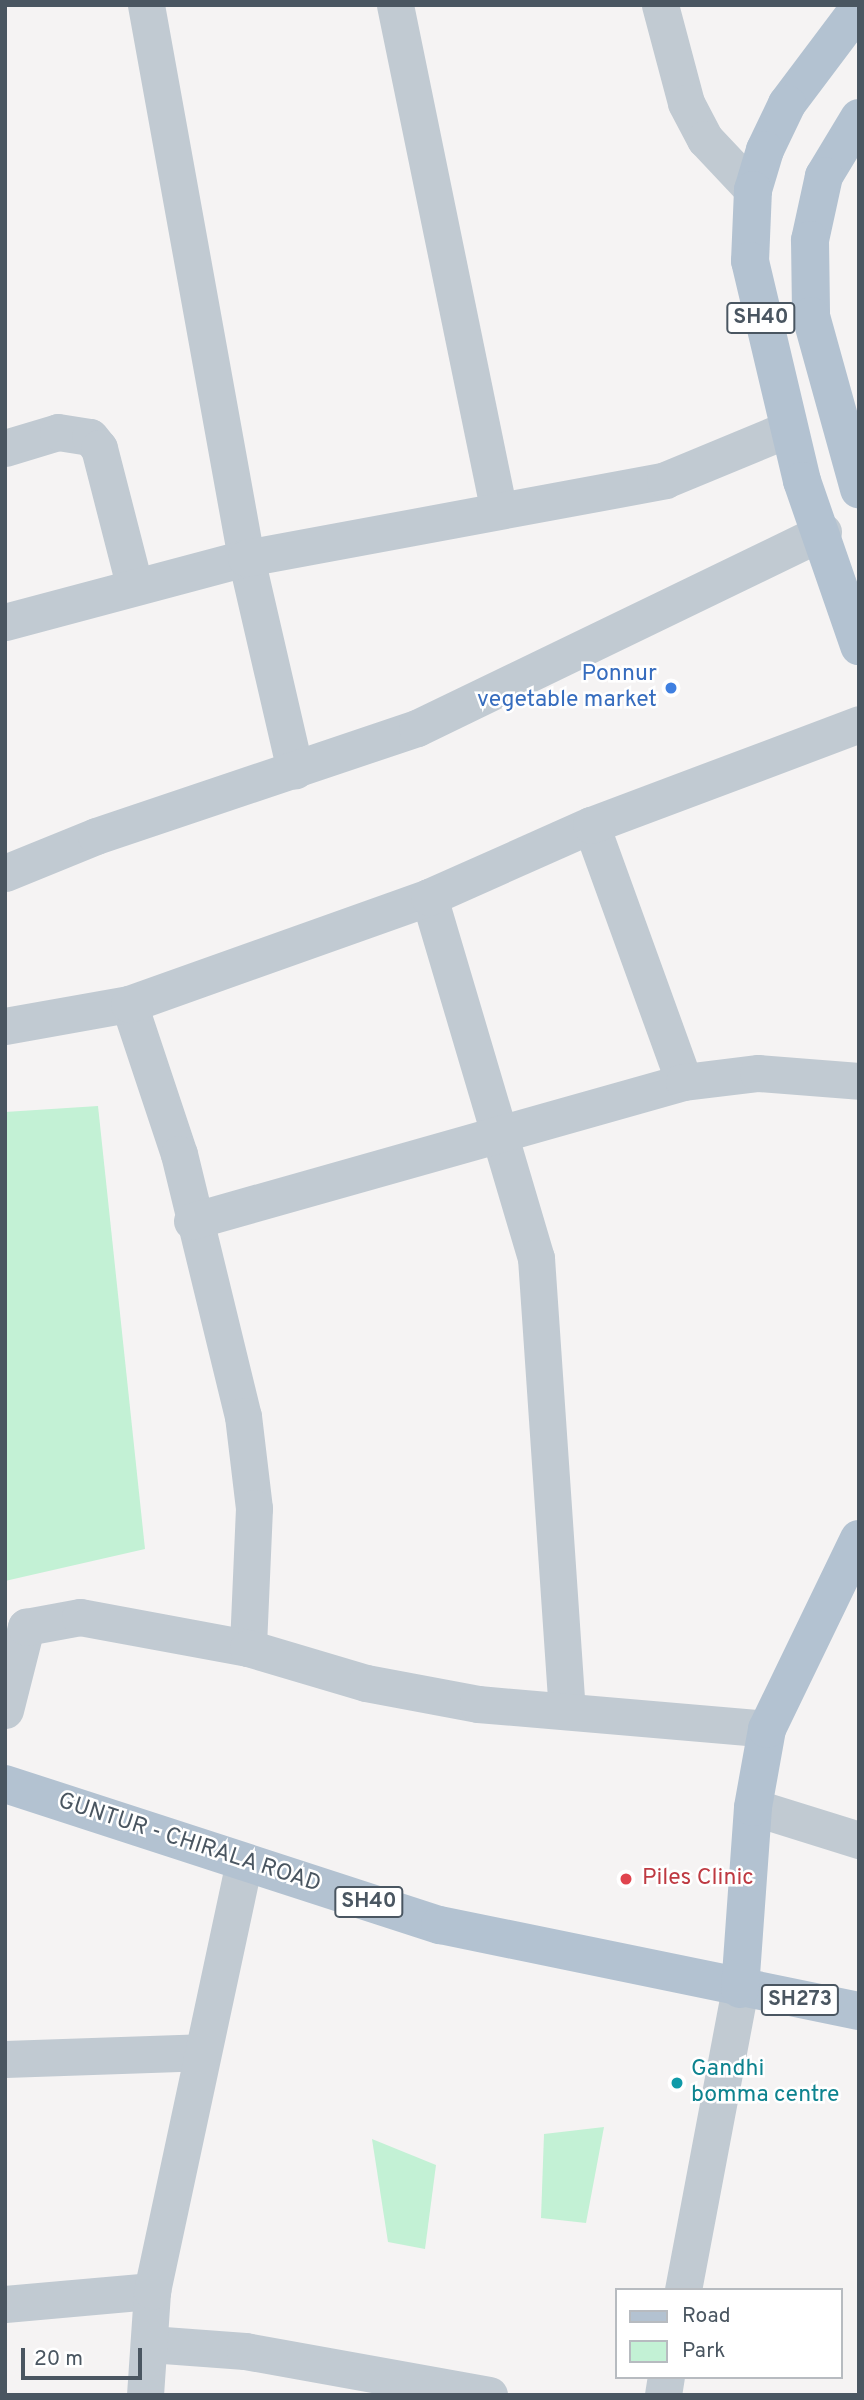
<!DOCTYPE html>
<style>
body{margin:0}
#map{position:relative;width:864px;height:2400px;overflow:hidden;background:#f5f3f3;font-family:Overpass,sans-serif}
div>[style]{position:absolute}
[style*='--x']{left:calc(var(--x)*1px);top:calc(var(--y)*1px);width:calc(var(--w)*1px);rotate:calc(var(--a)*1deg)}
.green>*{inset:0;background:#c3f1d5}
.street>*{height:37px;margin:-18.5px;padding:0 18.5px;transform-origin:18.5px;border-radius:18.5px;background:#c1cad2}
.primary>*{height:38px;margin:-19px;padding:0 19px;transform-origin:19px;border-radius:19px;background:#b3c2d1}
.dots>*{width:19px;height:19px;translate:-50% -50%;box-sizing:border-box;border:4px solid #fff;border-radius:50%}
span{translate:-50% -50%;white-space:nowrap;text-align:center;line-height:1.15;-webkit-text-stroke:5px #fff;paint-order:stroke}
.shield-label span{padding:2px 5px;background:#fff;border:2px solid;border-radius:5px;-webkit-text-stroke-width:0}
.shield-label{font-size:21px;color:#4a5661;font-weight:700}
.shop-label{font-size:23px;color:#366cbe}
.right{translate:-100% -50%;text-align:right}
.street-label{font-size:23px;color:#4a5661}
.health-label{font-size:23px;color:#be3a42}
.left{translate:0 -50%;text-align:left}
.culture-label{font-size:23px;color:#0d838f}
.frame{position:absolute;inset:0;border:7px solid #4a5661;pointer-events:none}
.legend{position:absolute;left:615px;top:2288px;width:228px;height:91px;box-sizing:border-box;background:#fff;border:2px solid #b7bbc0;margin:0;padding:9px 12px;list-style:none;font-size:21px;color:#4a5661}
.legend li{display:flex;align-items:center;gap:14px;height:35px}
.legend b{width:35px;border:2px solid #b7bbc0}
.scale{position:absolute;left:21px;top:2348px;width:121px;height:32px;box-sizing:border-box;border:4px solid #4a5661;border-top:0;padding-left:9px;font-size:21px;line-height:24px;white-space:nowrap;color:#4a5661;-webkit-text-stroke:5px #fff;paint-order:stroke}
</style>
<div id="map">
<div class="green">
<i style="clip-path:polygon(98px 1106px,145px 1549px,5px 1581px,5px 1112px)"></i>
<i style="clip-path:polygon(604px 2127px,586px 2223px,541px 2218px,544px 2134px)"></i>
<i style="clip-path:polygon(372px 2139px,436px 2165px,425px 2249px,388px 2242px)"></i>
</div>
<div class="street">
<i style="--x:146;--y:5;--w:562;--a:79.75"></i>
<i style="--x:246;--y:558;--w:218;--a:77"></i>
<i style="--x:395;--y:5;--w:512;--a:78.41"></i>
<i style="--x:660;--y:5;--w:101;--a:75.1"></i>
<i style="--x:686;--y:103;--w:41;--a:62.2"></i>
<i style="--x:705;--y:139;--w:70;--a:46.7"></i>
<i style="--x:5;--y:448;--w:55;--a:-16.8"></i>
<i style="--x:58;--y:432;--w:32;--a:9"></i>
<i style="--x:90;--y:437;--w:14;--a:51"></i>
<i style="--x:99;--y:448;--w:140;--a:75.6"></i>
<i style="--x:5;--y:622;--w:249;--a:-14.9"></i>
<i style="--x:246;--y:558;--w:426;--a:-10.5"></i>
<i style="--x:665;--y:480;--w:133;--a:-22.5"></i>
<i style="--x:591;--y:825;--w:273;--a:70.1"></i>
<i style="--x:5;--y:873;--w:98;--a:-22.1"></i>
<i style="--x:96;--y:836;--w:339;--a:-18.6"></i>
<i style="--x:417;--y:728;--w:451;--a:-25.8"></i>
<i style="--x:429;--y:897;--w:377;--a:73.5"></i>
<i style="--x:536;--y:1258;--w:451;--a:86.1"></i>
<i style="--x:129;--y:1004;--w:158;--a:71.6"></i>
<i style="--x:179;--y:1154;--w:270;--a:76.3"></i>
<i style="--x:243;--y:1416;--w:93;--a:83.2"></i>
<i style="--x:254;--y:1508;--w:140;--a:92.5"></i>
<i style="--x:5;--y:1026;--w:126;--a:-10.1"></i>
<i style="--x:129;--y:1004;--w:319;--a:-19.6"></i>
<i style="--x:429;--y:897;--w:177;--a:-24"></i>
<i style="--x:591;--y:825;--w:286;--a:-20.6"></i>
<i style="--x:192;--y:1221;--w:511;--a:-15.78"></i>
<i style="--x:684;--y:1082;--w:75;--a:-6.9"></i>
<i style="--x:758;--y:1073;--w:101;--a:4.5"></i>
<i style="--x:5;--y:1710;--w:86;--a:-75.8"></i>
<i style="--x:26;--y:1627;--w:55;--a:-10.5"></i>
<i style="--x:80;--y:1617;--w:171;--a:10.5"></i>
<i style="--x:248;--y:1648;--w:123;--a:16.5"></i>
<i style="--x:366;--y:1683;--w:114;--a:10.6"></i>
<i style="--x:478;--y:1704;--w:290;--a:4.9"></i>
<i style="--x:753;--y:1807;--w:111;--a:17.3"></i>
<i style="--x:5;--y:2059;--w:196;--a:-2"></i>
<i style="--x:683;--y:2290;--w:306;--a:-79.3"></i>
<i style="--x:5;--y:2304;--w:148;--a:-5.1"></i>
<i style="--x:150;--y:2344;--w:95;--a:4.2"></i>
<i style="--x:245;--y:2351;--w:248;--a:10.2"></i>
<i style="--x:145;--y:2395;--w:104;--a:-86.1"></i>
<i style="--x:152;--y:2291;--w:438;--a:-77.9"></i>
<i style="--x:663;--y:2395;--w:18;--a:-81"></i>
</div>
<div class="primary">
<i style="--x:859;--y:8;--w:120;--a:126.9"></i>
<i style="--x:787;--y:104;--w:51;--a:115.6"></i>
<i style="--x:765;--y:150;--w:42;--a:106.7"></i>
<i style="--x:753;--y:190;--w:71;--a:92.4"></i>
<i style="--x:750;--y:261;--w:226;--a:76.7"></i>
<i style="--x:802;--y:481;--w:175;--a:70.9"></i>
<i style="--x:859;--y:118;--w:68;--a:121.1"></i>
<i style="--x:824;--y:176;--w:66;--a:102.3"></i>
<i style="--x:810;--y:240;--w:76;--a:89.2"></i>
<i style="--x:811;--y:316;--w:180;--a:74.5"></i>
<i style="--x:5;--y:1784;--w:457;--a:18"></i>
<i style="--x:440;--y:1925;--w:428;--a:11.6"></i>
<i style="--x:740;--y:1989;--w:182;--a:-85.9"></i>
<i style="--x:753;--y:1807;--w:79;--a:-79.8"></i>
<i style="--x:767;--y:1729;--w:211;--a:-64.2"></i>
</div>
<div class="dots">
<i style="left:671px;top:688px;background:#3f7fe0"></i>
<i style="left:626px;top:1879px;background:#e0444e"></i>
<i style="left:677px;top:2083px;background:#0f9aa8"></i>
</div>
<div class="shield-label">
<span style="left:761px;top:318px">SH40</span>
<span style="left:369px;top:1902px">SH40</span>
<span style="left:800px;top:2000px">SH273</span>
</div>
<div class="shop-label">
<span class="right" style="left:657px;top:688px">Ponnur<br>vegetable market</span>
</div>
<div class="street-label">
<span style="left:189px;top:1844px;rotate:18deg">GUNTUR - CHIRALA ROAD</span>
</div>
<div class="health-label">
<span class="left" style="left:642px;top:1879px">Piles Clinic</span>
</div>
<div class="culture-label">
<span class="left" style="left:691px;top:2083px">Gandhi<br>bomma centre</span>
</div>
<div class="frame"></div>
<ul class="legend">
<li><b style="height:9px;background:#b3c2d1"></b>Road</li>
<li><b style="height:19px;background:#c3f1d5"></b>Park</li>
</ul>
<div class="scale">20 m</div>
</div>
